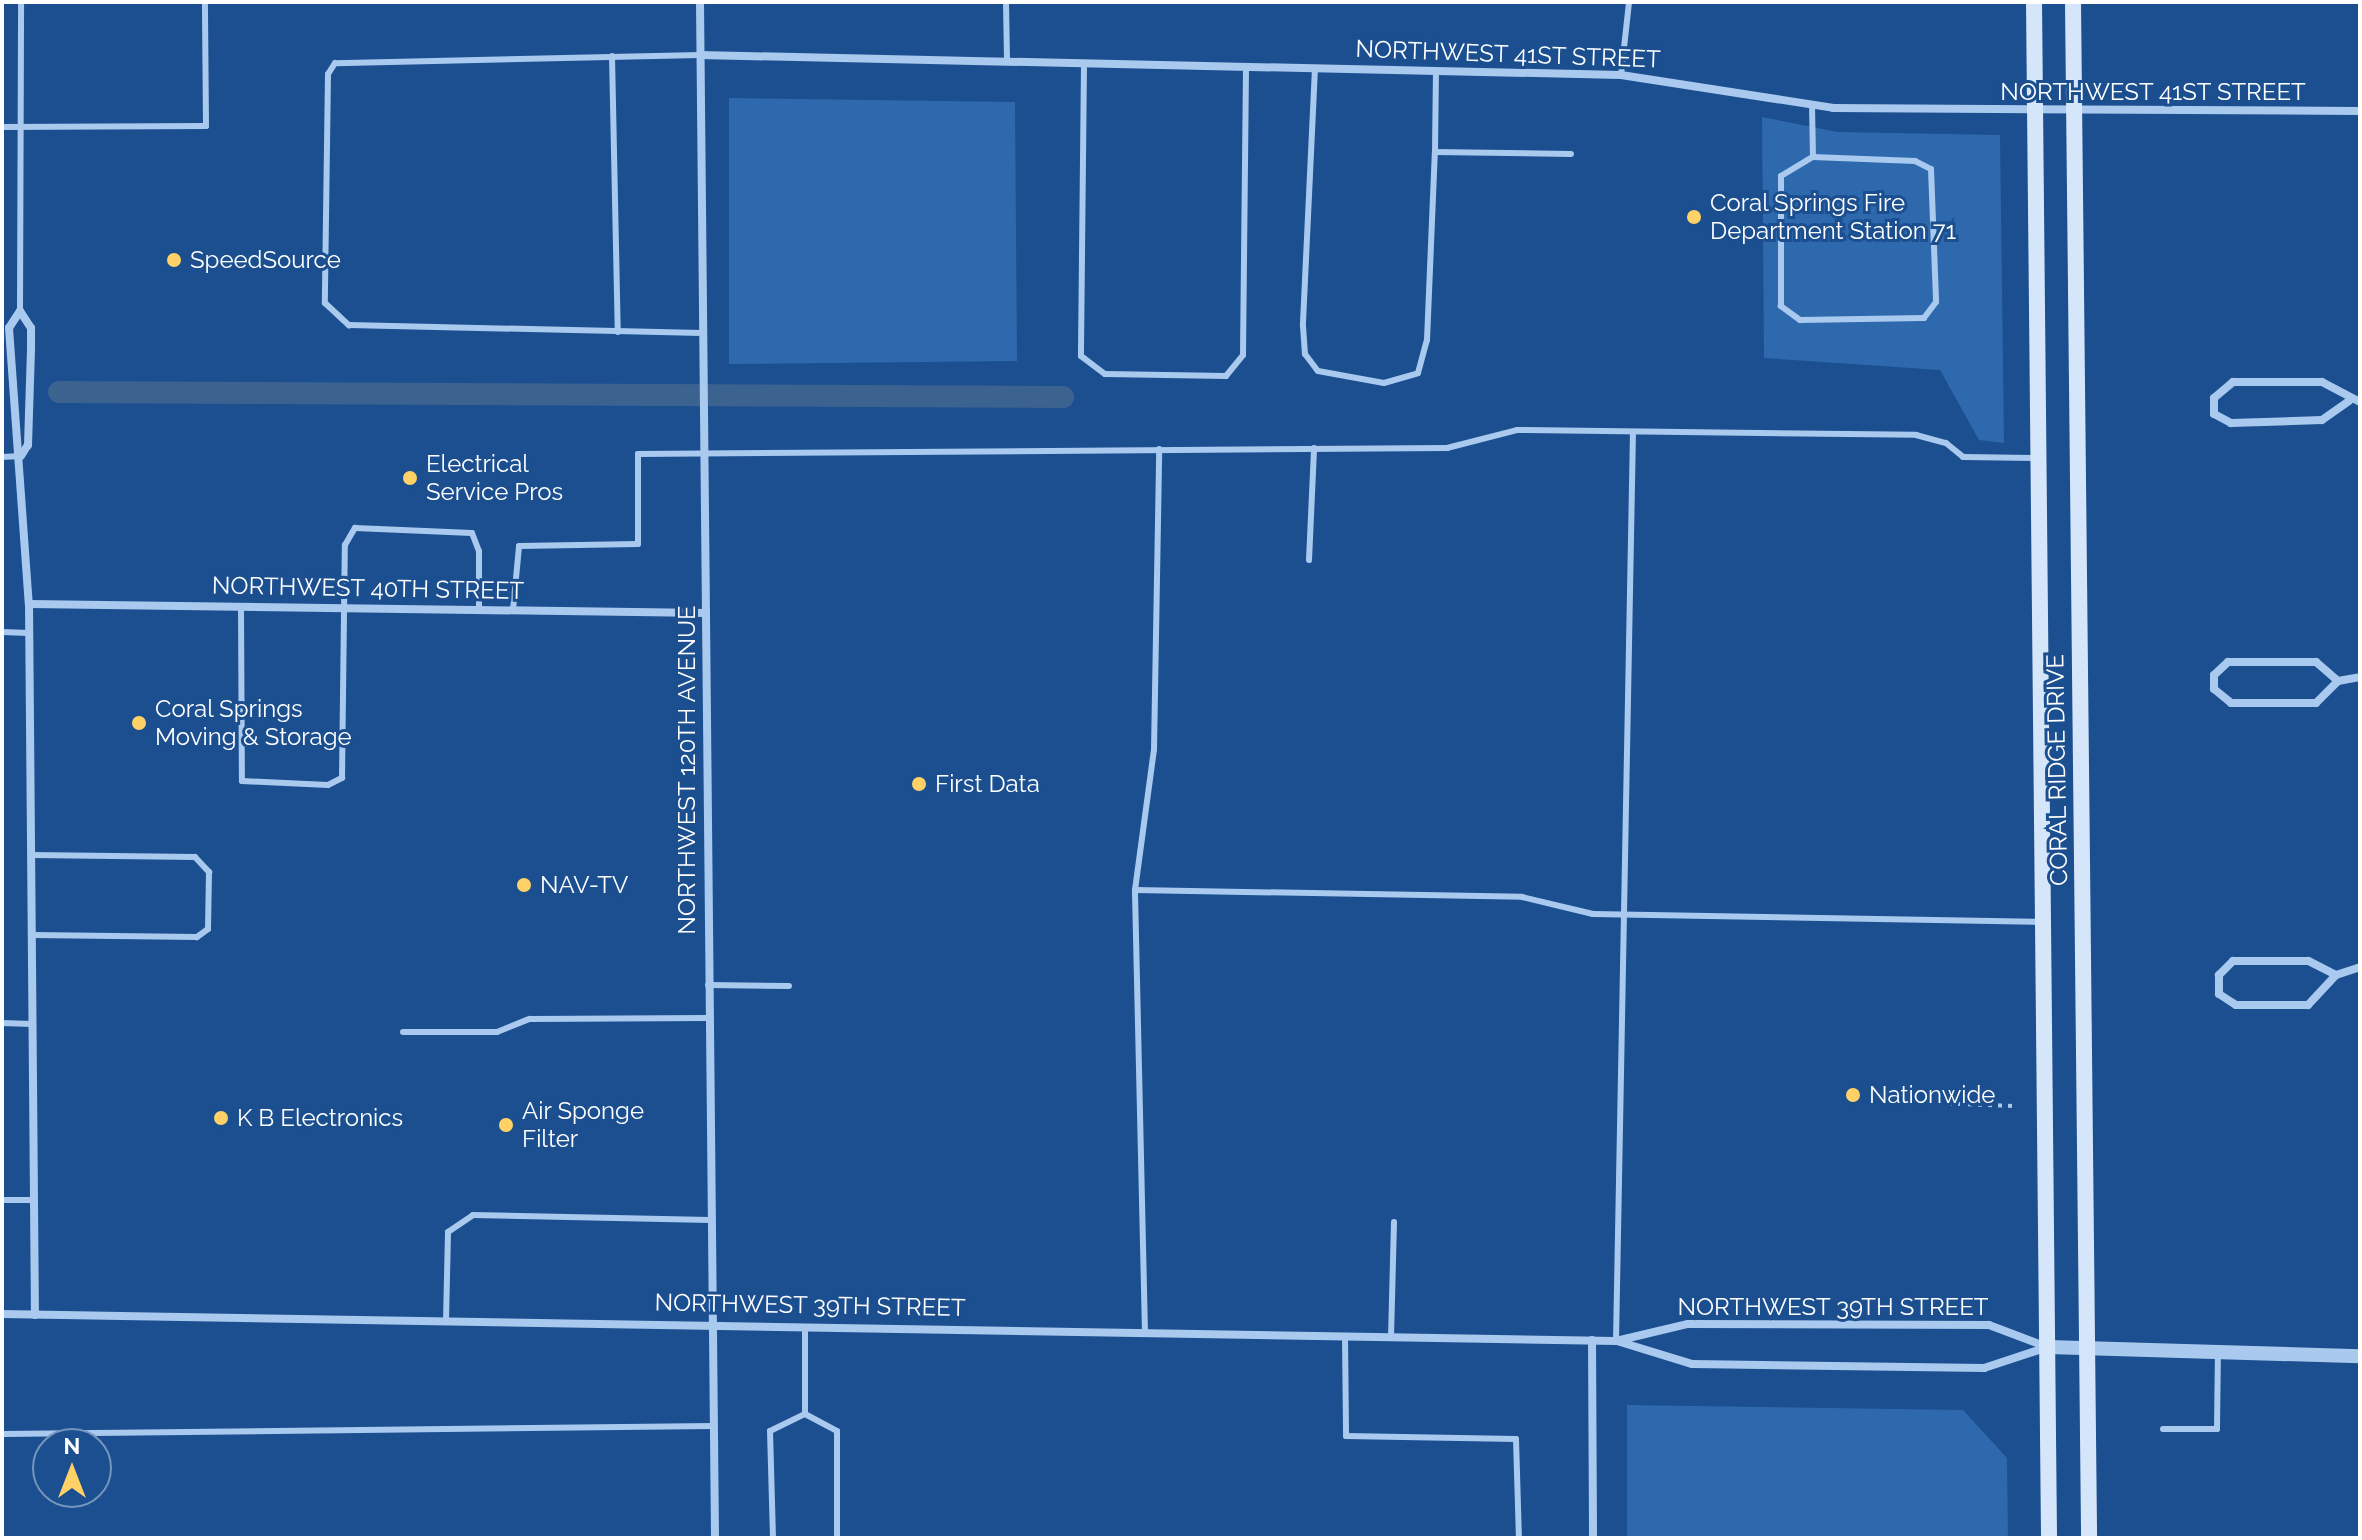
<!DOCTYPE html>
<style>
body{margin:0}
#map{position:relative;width:2362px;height:1540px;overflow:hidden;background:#1b4f8f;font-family:Raleway,sans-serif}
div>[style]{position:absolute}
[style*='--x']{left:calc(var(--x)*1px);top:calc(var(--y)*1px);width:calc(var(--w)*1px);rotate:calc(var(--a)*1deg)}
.green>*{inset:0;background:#2e69ad}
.canal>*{height:22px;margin:-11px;padding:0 11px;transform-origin:11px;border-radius:11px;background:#3c6290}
.path>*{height:4px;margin-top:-2px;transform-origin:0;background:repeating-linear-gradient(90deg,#a9c9ee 0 4px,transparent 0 10px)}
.service>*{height:6px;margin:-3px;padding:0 3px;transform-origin:3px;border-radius:3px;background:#a9c9ee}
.minor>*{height:8px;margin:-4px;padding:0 4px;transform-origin:4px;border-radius:4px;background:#a9c9ee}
.tertiary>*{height:14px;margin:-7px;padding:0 7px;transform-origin:7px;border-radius:7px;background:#a9c9ee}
.secondary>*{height:16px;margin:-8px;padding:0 8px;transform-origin:8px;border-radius:8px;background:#d6e6fa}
.dots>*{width:22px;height:22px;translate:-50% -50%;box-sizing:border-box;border:4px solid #1b4f8f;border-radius:50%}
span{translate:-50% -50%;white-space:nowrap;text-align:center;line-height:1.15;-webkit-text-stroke:6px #1b4f8f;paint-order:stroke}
.street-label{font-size:24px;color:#fff}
.poi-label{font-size:24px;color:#fff}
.left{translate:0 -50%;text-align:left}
.frame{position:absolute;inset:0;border:4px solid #fff;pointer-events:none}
.north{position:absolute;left:32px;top:1428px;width:80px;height:80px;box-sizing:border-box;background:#1b4f8f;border:2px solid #7695bc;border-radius:50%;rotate:0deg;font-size:22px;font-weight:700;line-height:32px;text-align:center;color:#fff}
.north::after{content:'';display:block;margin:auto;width:28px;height:36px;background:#ffd166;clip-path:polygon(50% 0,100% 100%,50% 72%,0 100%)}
</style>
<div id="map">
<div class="green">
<i style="clip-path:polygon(729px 98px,1015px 102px,1017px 361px,729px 364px)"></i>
<i style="clip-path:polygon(1762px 117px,1838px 132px,2000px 135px,2004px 443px,1979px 440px,1940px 370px,1764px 358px)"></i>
<i style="clip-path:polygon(1627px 1405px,1963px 1410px,2007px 1458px,2008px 1538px,1627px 1538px)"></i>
</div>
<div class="canal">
<i style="--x:59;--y:392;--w:1004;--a:0.29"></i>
</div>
<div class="path">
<i style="--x:1908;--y:1102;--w:106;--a:2.2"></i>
</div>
<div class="service">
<i style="--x:1006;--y:2;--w:60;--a:89"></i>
<i style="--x:700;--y:55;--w:365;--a:178.7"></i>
<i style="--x:335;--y:63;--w:13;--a:122"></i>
<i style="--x:328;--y:74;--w:229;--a:90.8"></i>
<i style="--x:325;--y:303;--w:33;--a:43"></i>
<i style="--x:349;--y:325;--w:353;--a:1.3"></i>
<i style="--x:612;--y:56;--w:276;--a:88.8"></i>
<i style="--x:1084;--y:64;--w:292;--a:90.6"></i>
<i style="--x:1081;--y:356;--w:30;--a:37"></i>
<i style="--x:1105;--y:374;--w:121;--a:0.9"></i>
<i style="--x:1226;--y:376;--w:27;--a:-51"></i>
<i style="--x:1243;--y:355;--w:289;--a:-89.4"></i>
<i style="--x:1315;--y:68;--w:258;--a:92.7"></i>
<i style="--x:1303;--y:326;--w:28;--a:86"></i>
<i style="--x:1305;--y:354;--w:21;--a:53"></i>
<i style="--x:1318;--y:371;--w:67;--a:10.3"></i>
<i style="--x:1384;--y:383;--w:35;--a:-16"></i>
<i style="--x:1418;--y:373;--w:34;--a:-75"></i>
<i style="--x:1427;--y:340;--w:188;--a:-87.6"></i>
<i style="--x:1436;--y:70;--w:82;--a:90.7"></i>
<i style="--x:1435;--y:152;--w:136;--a:0.8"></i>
<i style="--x:1621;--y:75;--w:73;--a:-83.7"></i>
<i style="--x:1812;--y:105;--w:52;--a:88.9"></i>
<i style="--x:2;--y:127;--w:204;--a:-0.3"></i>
<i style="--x:206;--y:126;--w:124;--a:-90.5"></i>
<i style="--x:1813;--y:157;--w:102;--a:2.2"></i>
<i style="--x:1915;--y:161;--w:18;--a:27"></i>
<i style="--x:1931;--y:169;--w:133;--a:87.8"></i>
<i style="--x:1936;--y:302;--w:20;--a:127"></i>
<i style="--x:1924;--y:318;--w:124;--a:179.1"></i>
<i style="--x:1800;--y:320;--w:24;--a:-144"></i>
<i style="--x:1781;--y:306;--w:130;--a:-90"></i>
<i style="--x:1781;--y:176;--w:37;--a:-31"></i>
<i style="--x:20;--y:311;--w:309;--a:-89.8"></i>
<i style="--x:2;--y:457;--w:19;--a:-3"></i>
<i style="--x:1309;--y:560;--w:112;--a:-87.4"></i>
<i style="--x:241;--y:607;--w:174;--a:89.7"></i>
<i style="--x:242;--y:781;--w:86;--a:2.7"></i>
<i style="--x:328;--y:785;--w:16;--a:-27"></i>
<i style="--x:342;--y:778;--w:233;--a:-89.3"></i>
<i style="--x:345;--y:545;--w:20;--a:-60"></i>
<i style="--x:355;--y:528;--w:117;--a:2.4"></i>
<i style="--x:472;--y:533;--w:19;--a:69"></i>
<i style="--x:479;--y:551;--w:59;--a:90"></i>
<i style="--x:513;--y:610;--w:64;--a:-84.6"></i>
<i style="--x:519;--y:546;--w:119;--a:-1"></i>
<i style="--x:638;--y:544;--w:90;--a:-90"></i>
<i style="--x:638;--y:454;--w:809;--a:-0.42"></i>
<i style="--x:1447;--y:448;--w:72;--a:-14.4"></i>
<i style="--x:1517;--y:430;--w:399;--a:0.7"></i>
<i style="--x:1916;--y:435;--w:31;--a:15"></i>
<i style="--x:1946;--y:443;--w:22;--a:39"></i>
<i style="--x:1963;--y:457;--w:73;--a:0.8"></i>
<i style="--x:2;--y:632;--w:27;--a:2"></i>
<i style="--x:31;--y:855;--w:164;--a:0.7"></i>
<i style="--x:195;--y:857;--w:21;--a:47"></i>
<i style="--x:209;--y:872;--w:57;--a:91"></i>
<i style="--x:208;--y:929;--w:14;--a:144"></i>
<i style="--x:197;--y:937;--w:165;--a:-179.3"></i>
<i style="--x:1135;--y:890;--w:387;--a:1"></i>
<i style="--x:1522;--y:897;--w:73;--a:13.5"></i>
<i style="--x:1593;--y:914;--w:449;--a:1"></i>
<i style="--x:708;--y:985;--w:81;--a:0.7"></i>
<i style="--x:2;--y:1023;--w:30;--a:2"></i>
<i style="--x:403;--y:1032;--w:94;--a:0"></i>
<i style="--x:497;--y:1032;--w:35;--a:-22"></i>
<i style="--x:530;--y:1019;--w:179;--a:-0.3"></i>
<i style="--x:2;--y:1200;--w:32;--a:0"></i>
<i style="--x:446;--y:1321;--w:89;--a:-88.7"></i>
<i style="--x:448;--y:1232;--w:30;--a:-34"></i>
<i style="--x:473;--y:1215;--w:237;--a:1.2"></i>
<i style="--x:805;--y:1327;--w:87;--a:90"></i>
<i style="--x:1145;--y:1333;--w:443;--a:-91.3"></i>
<i style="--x:1135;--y:890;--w:141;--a:-82.3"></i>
<i style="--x:1154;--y:750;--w:301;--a:-89"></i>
<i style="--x:1345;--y:1336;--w:100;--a:89.4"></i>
<i style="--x:1346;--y:1436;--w:170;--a:1"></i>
<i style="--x:1516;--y:1439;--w:99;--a:88.3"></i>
<i style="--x:1391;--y:1337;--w:115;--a:-88.5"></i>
<i style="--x:1616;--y:1341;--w:908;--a:-88.93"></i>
<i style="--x:805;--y:1414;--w:36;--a:28"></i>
<i style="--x:837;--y:1431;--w:107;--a:90"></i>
<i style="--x:2163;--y:1429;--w:54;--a:0"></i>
<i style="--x:2217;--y:1429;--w:77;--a:-89.3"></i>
<i style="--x:2;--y:1434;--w:711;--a:-0.64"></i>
<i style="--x:773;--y:1538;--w:107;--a:-91.6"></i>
<i style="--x:770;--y:1431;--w:39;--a:-26"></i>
</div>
<div class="minor">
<i style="--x:700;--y:2;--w:1536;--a:89.44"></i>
<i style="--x:700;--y:55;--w:921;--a:1.24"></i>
<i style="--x:1621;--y:75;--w:215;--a:8.8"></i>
<i style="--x:1833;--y:108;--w:527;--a:0.33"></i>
<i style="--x:2349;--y:401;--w:33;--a:145"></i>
<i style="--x:2322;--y:420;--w:91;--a:178.1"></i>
<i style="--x:2231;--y:423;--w:19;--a:-152"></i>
<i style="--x:2214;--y:414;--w:16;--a:-90"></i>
<i style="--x:2214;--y:398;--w:25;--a:-40"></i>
<i style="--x:2233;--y:382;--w:89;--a:0"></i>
<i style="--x:2322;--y:382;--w:43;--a:27.8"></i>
<i style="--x:21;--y:456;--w:13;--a:-58"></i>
<i style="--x:28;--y:445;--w:96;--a:-88.2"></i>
<i style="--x:31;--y:349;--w:21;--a:-90"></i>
<i style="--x:31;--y:328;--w:20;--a:-123"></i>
<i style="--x:20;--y:311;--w:20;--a:123"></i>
<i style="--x:9;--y:328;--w:277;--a:85.9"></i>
<i style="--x:29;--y:604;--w:711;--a:89.52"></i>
<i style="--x:29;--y:604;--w:677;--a:0.76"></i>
<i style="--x:2338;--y:681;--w:29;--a:-139"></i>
<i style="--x:2316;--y:662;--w:88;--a:180"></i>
<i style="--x:2228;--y:662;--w:19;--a:137"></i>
<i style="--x:2214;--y:675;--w:14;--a:90"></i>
<i style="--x:2214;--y:689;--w:22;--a:39"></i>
<i style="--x:2231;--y:703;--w:85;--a:0"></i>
<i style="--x:2316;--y:703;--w:31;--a:-45"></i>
<i style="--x:2338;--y:681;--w:22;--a:-10"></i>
<i style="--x:2336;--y:975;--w:31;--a:-153"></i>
<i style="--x:2308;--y:961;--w:75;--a:180"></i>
<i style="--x:2233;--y:961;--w:20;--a:135"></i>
<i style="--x:2219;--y:975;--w:19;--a:90"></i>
<i style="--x:2219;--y:994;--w:20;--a:33"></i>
<i style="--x:2236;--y:1005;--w:72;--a:0"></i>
<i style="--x:2308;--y:1005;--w:41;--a:-47"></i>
<i style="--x:2336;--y:975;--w:25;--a:-18"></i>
<i style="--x:2;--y:1314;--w:1614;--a:0.96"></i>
<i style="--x:1616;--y:1341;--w:74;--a:-13.3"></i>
<i style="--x:1688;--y:1324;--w:301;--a:0.2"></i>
<i style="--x:1989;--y:1325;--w:62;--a:20.8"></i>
<i style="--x:1592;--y:1340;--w:198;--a:89.7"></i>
<i style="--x:1617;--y:1341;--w:78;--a:17"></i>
<i style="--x:1692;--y:1364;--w:292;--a:0.8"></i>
<i style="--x:1984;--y:1368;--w:67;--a:-18.2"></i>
</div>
<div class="tertiary">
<i style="--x:2048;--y:1347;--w:312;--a:1.7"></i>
</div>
<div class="secondary">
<i style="--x:2034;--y:2;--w:1536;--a:89.44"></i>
<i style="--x:2073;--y:2;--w:1536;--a:89.4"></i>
</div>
<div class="dots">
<i style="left:1694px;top:217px;background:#ffd166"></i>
<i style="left:174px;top:260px;background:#ffd166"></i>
<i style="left:410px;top:478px;background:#ffd166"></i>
<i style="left:139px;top:723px;background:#ffd166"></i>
<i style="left:919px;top:784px;background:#ffd166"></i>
<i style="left:524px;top:885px;background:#ffd166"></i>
<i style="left:1853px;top:1095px;background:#ffd166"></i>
<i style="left:221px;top:1118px;background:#ffd166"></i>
<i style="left:506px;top:1125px;background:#ffd166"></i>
</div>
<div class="street-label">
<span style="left:1508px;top:54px;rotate:2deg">NORTHWEST 41ST STREET</span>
<span style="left:2153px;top:92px">NORTHWEST 41ST STREET</span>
<span style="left:368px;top:588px;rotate:1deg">NORTHWEST 40TH STREET</span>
<span style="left:687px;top:770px;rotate:-90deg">NORTHWEST 120TH AVENUE</span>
<span style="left:2057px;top:770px;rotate:-91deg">CORAL RIDGE DRIVE</span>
<span style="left:810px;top:1305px;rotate:1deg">NORTHWEST 39TH STREET</span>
<span style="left:1833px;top:1307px">NORTHWEST 39TH STREET</span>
</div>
<div class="poi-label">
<span class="left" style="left:1710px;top:217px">Coral Springs Fire<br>Department Station 71</span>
<span class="left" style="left:190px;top:260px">SpeedSource</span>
<span class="left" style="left:426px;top:478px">Electrical<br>Service Pros</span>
<span class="left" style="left:155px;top:723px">Coral Springs<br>Moving &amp; Storage</span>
<span class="left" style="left:935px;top:784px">First Data</span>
<span class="left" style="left:540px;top:885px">NAV-TV</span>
<span class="left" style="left:1869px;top:1095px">Nationwide</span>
<span class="left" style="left:522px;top:1125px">Air Sponge<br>Filter</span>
<span class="left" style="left:237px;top:1118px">K B Electronics</span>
</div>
<div class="frame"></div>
<div class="north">N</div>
</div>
